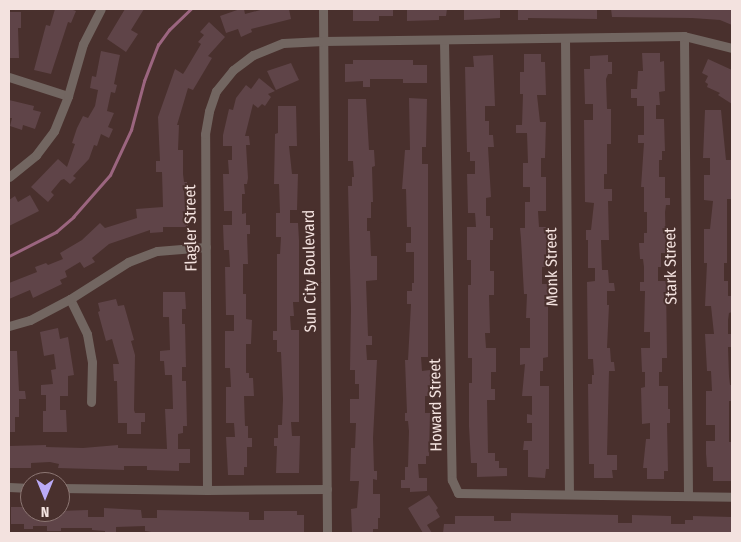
<!DOCTYPE html>
<style>
body{margin:0}
#map{position:relative;width:741px;height:542px;overflow:hidden;background:#49302d;font-family:"Fira Sans Condensed",sans-serif}
div>[style]{position:absolute}
[style*='--x']{left:calc(var(--x)*1px);top:calc(var(--y)*1px);width:calc(var(--w)*1px);rotate:calc(var(--a)*1deg)}
.stream>*{height:2.5px;margin:-1.25px;padding:0 1.25px;transform-origin:1.25px;border-radius:1.25px;background:#9b657f}
.building>*{inset:0;background:#5f4448}
.minor>*{height:9px;margin:-4.5px;padding:0 4.5px;transform-origin:4.5px;border-radius:4.5px;background:#726661}
span{translate:-50% -50%;white-space:nowrap;text-align:center;line-height:1.15;-webkit-text-stroke:4px #49302d;paint-order:stroke}
.street-label{font-size:16px;color:#f3e2df}
.frame{position:absolute;inset:0;border:10px solid #f3e2df;pointer-events:none}
.north{position:absolute;left:20px;top:472px;width:50px;height:50px;box-sizing:border-box;background:#49302d;border:1px solid #8d7774;border-radius:50%;rotate:180deg;font-size:14px;font-weight:700;line-height:20px;text-align:center;color:#f3e2df}
.north::after{content:'';display:block;margin:auto;width:18px;height:22px;background:#baaaf6;clip-path:polygon(50% 0,100% 100%,50% 72%,0 100%)}
</style>
<div id="map">
<div class="stream">
<i style="--x:9;--y:256;--w:53;--a:-27.1"></i>
<i style="--x:56;--y:232;--w:23;--a:-41"></i>
<i style="--x:73;--y:217;--w:56;--a:-48.6"></i>
<i style="--x:110;--y:175;--w:50;--a:-65"></i>
<i style="--x:131;--y:130;--w:51;--a:-75.1"></i>
<i style="--x:144;--y:81;--w:39;--a:-69"></i>
<i style="--x:158;--y:45;--w:19;--a:-54"></i>
<i style="--x:169;--y:30;--w:30;--a:-44"></i>
</div>
<div class="building">
<i style="clip-path:polygon(55px 9px,70px 9px,76px 11px,71px 23px,68px 22px,51px 74px,34px 70px,46px 25px,50px 26px)"></i>
<i style="clip-path:polygon(125px 9px,144px 9px,131px 30px,138px 34px,126px 52px,107px 39px)"></i>
<i style="clip-path:polygon(240px 9px,244px 9px,245px 14px,264px 9px,289px 9px,291px 19px,251px 29px,252px 32px,241px 37px,238px 29px,226px 33px,220px 16px)"></i>
<i style="clip-path:polygon(353px 9px,393px 9px,393px 16px,379px 16px,379px 21px,353px 21px)"></i>
<i style="clip-path:polygon(407px 9px,447px 9px,446px 16px,439px 16px,439px 20px,407px 21px)"></i>
<i style="clip-path:polygon(464px 9px,500px 9px,500px 18px,464px 20px)"></i>
<i style="clip-path:polygon(518px 9px,597px 9px,597px 19px,528px 18px,528px 20px,518px 20px)"></i>
<i style="clip-path:polygon(611px 9px,732px 9px,732px 25px,720px 20px,692px 18px,612px 17px)"></i>
<i style="clip-path:polygon(9px 12px,21px 12px,21px 28px,18px 28px,19px 58px,9px 58px)"></i>
<i style="clip-path:polygon(209px 22px,225px 37px,208px 56px,212px 58px,193px 90px,188px 88px,177px 125px,179px 125px,178px 150px,183px 150px,183px 174px,184px 182px,187px 182px,187px 189px,184px 189px,185px 209px,188px 209px,188px 227px,163px 227px,163px 232px,150px 233px,150px 230px,109px 244px,92px 258px,95px 262px,84px 268px,80px 262px,65px 271px,67px 277px,60px 280px,62px 284px,33px 298px,30px 290px,9px 299px,9px 283px,37px 272px,35px 267px,46px 263px,48px 265px,63px 259px,60px 253px,82px 240px,100px 223px,105px 228px,137px 218px,136px 209px,163px 207px,162px 172px,156px 172px,156px 161px,160px 161px,158px 117px,175px 69px,183px 74px,185px 71px,201px 44px,198px 42px,204px 35px,200px 32px)"></i>
<i style="clip-path:polygon(101px 51px,120px 55px,114px 84px,117px 85px,115px 93px,111px 92px,107px 111px,114px 113px,108px 127px,113px 129px,109px 138px,101px 134px,97px 146px,94px 145px,89px 159px,73px 176px,76px 178px,70px 184px,64px 179px,61px 180px,51px 192px,54px 195px,48px 202px,31px 187px,58px 159px,67px 167px,75px 144px,72px 143px,77px 128px,83px 116px,88px 118px,95px 106px,98px 90px,90px 88px,92px 76px,96px 77px)"></i>
<i style="clip-path:polygon(642px 53px,660px 53px,660px 62px,664px 61px,665px 91px,659px 92px,660px 105px,656px 105px,656px 119px,664px 119px,665px 151px,662px 151px,662px 160px,659px 160px,659px 177px,665px 177px,665px 198px,670px 198px,670px 205px,666px 205px,665px 212px,666px 253px,661px 253px,661px 267px,658px 267px,658px 281px,666px 281px,667px 358px,662px 358px,662px 372px,659px 372px,659px 386px,668px 386px,668px 409px,670px 409px,670px 423px,667px 423px,668px 471px,664px 471px,664px 479px,647px 479px,647px 468px,643px 468px,646px 439px,650px 439px,650px 423px,642px 424px,641px 388px,645px 387px,645px 372px,642px 372px,641px 348px,650px 348px,650px 332px,644px 332px,645px 291px,640px 291px,640px 282px,644px 282px,644px 267px,643px 259px,640px 259px,639px 243px,644px 243px,644px 233px,647px 233px,647px 212px,644px 212px,644px 187px,641px 187px,644px 143px,638px 143px,638px 135px,644px 135px,644px 106px,637px 106px,637px 98px,631px 98px,631px 89px,637px 89px,638px 71px,643px 71px)"></i>
<i style="clip-path:polygon(524px 54px,541px 54px,541px 62px,545px 62px,546px 95px,537px 95px,540px 122px,546px 122px,545px 158px,541px 158px,541px 177px,546px 177px,546px 211px,538px 211px,539px 227px,547px 227px,546px 267px,542px 267px,542px 284px,548px 284px,548px 357px,543px 358px,543px 371px,540px 371px,540px 386px,549px 386px,549px 469px,546px 469px,545px 478px,528px 477px,528px 450px,523px 450px,524px 441px,532px 441px,532px 423px,527px 423px,527px 414px,532px 415px,532px 396px,522px 396px,525px 364px,520px 365px,520px 348px,530px 348px,530px 318px,526px 318px,527px 294px,524px 294px,521px 239px,520px 228px,525px 228px,525px 202px,530px 202px,530px 187px,523px 187px,523px 163px,528px 163px,527px 133px,516px 133px,516px 125px,522px 125px,523px 94px,520px 94px,520px 72px,524px 72px)"></i>
<i style="clip-path:polygon(493px 55px,495px 106px,485px 106px,485px 121px,489px 121px,489px 135px,493px 135px,494px 147px,488px 147px,491px 197px,486px 198px,486px 216px,490px 216px,490px 228px,493px 228px,493px 240px,490px 240px,490px 271px,494px 271px,494px 295px,489px 295px,490px 333px,485px 333px,486px 348px,496px 348px,496px 372px,491px 372px,491px 389px,495px 389px,495px 400px,487px 400px,488px 453px,495px 453px,495px 461px,499px 461px,499px 468px,507px 468px,507px 476px,477px 477px,477px 463px,471px 463px,469px 426px,469px 383px,472px 383px,472px 358px,468px 358px,468px 285px,471px 285px,471px 260px,467px 260px,467px 227px,476px 227px,475px 213px,468px 213px,467px 174px,475px 174px,475px 161px,470px 161px,470px 152px,467px 152px,465px 67px,474px 67px,473px 56px)"></i>
<i style="clip-path:polygon(608px 55px,608px 62px,612px 62px,612px 74px,608px 74px,606px 79px,607px 109px,611px 109px,611px 144px,607px 144px,607px 174px,604px 174px,604px 189px,612px 189px,612px 201px,608px 201px,609px 240px,601px 240px,602px 270px,608px 270px,609px 283px,614px 283px,615px 291px,607px 291px,607px 305px,609px 305px,607px 348px,610px 348px,611px 362px,614px 362px,615px 371px,609px 371px,607px 455px,617px 455px,617px 470px,612px 470px,613px 478px,594px 478px,594px 464px,589px 464px,588px 384px,592px 384px,592px 375px,594px 375px,593px 359px,588px 359px,587px 282px,595px 281px,595px 268px,588px 268px,588px 240px,586px 240px,586px 230px,591px 230px,594px 203px,585px 202px,584px 120px,593px 120px,593px 104px,585px 104px,584px 69px,590px 69px,590px 56px)"></i>
<i style="clip-path:polygon(708px 59px,732px 70px,732px 104px,718px 95px,720px 93px,707px 87px,708px 84px,705px 82px,708px 76px,702px 73px)"></i>
<i style="clip-path:polygon(353px 60px,413px 60px,413px 65px,427px 65px,427px 83px,403px 83px,403px 79px,370px 79px,370px 87px,363px 87px,363px 81px,345px 82px,345px 64px,353px 64px)"></i>
<i style="clip-path:polygon(291px 63px,299px 80px,276px 90px,267px 71px)"></i>
<i style="clip-path:polygon(259px 78px,275px 91px,268px 94px,271px 97px,265px 106px,262px 104px,258px 108px,253px 104px,245px 136px,249px 136px,250px 145px,246px 145px,248px 178px,247px 184px,244px 184px,245px 194px,242px 194px,242px 214px,246px 213px,246px 225px,250px 225px,250px 234px,247px 234px,248px 264px,243px 264px,243px 294px,246px 294px,246px 319px,252px 320px,251px 344px,246px 344px,246px 373px,249px 373px,249px 378px,253px 378px,254px 396px,244px 396px,245px 426px,248px 426px,248px 438px,252px 438px,252px 447px,247px 447px,247px 467px,244px 467px,244px 475px,228px 475px,226px 437px,235px 437px,234px 423px,226px 423px,226px 387px,231px 387px,230px 368px,225px 368px,225px 331px,234px 331px,234px 315px,226px 315px,225px 267px,230px 267px,229px 250px,224px 250px,223px 225px,232px 225px,232px 211px,224px 211px,223px 174px,229px 174px,228px 160px,232px 160px,232px 146px,223px 146px,223px 135px,229px 109px,233px 110px,236px 98px,246px 85px,251px 89px)"></i>
<i style="clip-path:polygon(409px 98px,427px 99px,426px 147px,422px 147px,422px 164px,428px 164px,428px 357px,421px 357px,422px 371px,430px 370px,430px 396px,425px 396px,425px 413px,430px 413px,429px 456px,426px 456px,426px 464px,418px 464px,419px 478px,427px 478px,427px 491px,410px 492px,410px 488px,401px 488px,401px 480px,405px 480px,405px 467px,408px 467px,409px 431px,408px 421px,405px 421px,405px 413px,407px 413px,405px 360px,408px 360px,411px 304px,407px 304px,407px 291px,412px 291px,412px 283px,414px 283px,414px 252px,406px 252px,406px 243px,411px 243px,411px 227px,407px 227px,406px 189px,402px 189px,405px 150px,410px 150px)"></i>
<i style="clip-path:polygon(348px 99px,366px 99px,369px 150px,374px 150px,375px 166px,372px 167px,373px 202px,371px 202px,371px 218px,367px 218px,367px 231px,370px 231px,371px 256px,377px 256px,377px 280px,366px 281px,368px 336px,372px 336px,372px 345px,366px 345px,367px 360px,377px 360px,373px 438px,374px 471px,377px 471px,377px 480px,373px 479px,373px 494px,380px 494px,380px 518px,378px 518px,378px 529px,373px 529px,373px 533px,352px 533px,351px 509px,357px 508px,359px 481px,350px 481px,351px 448px,355px 448px,356px 423px,350px 423px,350px 399px,359px 399px,359px 384px,355px 384px,355px 370px,350px 370px,351px 309px,348px 186px,352px 186px,352px 177px,354px 177px,353px 161px,348px 161px)"></i>
<i style="clip-path:polygon(9px 100px,34px 106px,33px 110px,41px 112px,35px 129px,23px 125px,22px 130px,10px 126px,12px 118px,9px 118px)"></i>
<i style="clip-path:polygon(278px 106px,296px 106px,297px 146px,289px 146px,292px 174px,298px 174px,297px 210px,290px 210px,290px 223px,298px 223px,299px 240px,299px 302px,293px 302px,294px 316px,290px 316px,291px 330px,299px 330px,299px 422px,291px 422px,292px 436px,300px 436px,299px 473px,276px 473px,277px 446px,274px 446px,274px 438px,278px 438px,278px 425px,282px 425px,283px 399px,281px 352px,277px 352px,277px 340px,273px 340px,273px 331px,277px 331px,277px 254px,280px 254px,281px 237px,276px 237px,276px 213px,280px 213px,279px 184px,274px 184px,275px 134px,278px 133px)"></i>
<i style="clip-path:polygon(705px 110px,721px 110px,726px 160px,732px 160px,731px 199px,727px 199px,727px 263px,724px 263px,724px 281px,728px 281px,728px 296px,732px 296px,732px 312px,729px 313px,728px 320px,728px 334px,732px 334px,732px 347px,728px 347px,729px 376px,730px 385px,732px 385px,732px 401px,729px 401px,729px 442px,732px 442px,731px 481px,713px 481px,713px 467px,707px 467px,706px 454px,706px 441px,715px 441px,715px 425px,706px 425px,706px 391px,712px 391px,711px 371px,707px 371px,705px 334px,714px 334px,711px 306px,705px 306px,707px 263px,704px 263px,704px 229px,710px 229px,713px 201px,704px 200px,704px 175px,710px 175px,710px 158px,703px 158px)"></i>
<i style="clip-path:polygon(30px 195px,39px 211px,9px 226px,9px 200px,15px 196px,18px 202px)"></i>
<i style="clip-path:polygon(163px 292px,185px 292px,186px 309px,182px 309px,182px 324px,185px 324px,186px 367px,182px 367px,182px 381px,186px 381px,187px 426px,183px 426px,183px 433px,178px 434px,178px 449px,190px 449px,190px 463px,179px 463px,179px 471px,147px 470px,147px 466px,124px 466px,124px 470px,58px 468px,59px 464px,50px 462px,31px 463px,31px 468px,9px 468px,9px 446px,46px 445px,46px 447px,83px 448px,118px 445px,118px 448px,167px 449px,165px 409px,173px 409px,172px 375px,165px 375px,164px 361px,160px 361px,160px 351px,170px 350px,169px 317px,163px 317px)"></i>
<i style="clip-path:polygon(116px 299px,118px 306px,124px 305px,134px 340px,131px 341px,135px 355px,134px 410px,135px 413px,145px 413px,145px 422px,141px 422px,141px 434px,127px 434px,127px 423px,118px 423px,117px 381px,114px 381px,113px 364px,119px 364px,112px 339px,106px 341px,98px 312px,100px 311px,98px 303px)"></i>
<i style="clip-path:polygon(58px 328px,60px 339px,68px 337px,74px 375px,68px 376px,68px 396px,60px 396px,60px 410px,66px 410px,67px 432px,43px 432px,43px 411px,46px 411px,46px 395px,41px 395px,41px 385px,53px 384px,51px 370px,56px 369px,54px 354px,44px 356px,40px 332px)"></i>
<i style="clip-path:polygon(9px 351px,17px 351px,19px 391px,25px 391px,26px 399px,19px 399px,19px 417px,15px 417px,15px 432px,9px 432px)"></i>
<i style="clip-path:polygon(429px 495px,438px 508px,436px 510px,440px 517px,427px 525px,432px 533px,423px 533px,408px 508px)"></i>
<i style="clip-path:polygon(11px 507px,30px 507px,30px 512px,88px 510px,88px 517px,104px 517px,104px 508px,141px 510px,142px 518px,157px 518px,157px 510px,249px 512px,249px 520px,264px 520px,264px 511px,297px 511px,297px 515px,304px 515px,304px 533px,158px 533px,145px 531px,145px 526px,116px 527px,116px 533px,105px 533px,105px 531px,92px 530px,92px 528px,61px 528px,61px 531px,47px 531px,47px 526px,33px 526px,33px 529px,24px 529px,24px 524px,11px 524px)"></i>
<i style="clip-path:polygon(511px 513px,618px 515px,618px 523px,632px 523px,632px 515px,671px 516px,671px 524px,685px 524px,685px 520px,693px 520px,693px 516px,732px 517px,732px 533px,443px 533px,444px 524px,455px 524px,455px 516px,494px 516px,494px 521px,511px 521px)"></i>
</div>
<div class="minor">
<i style="--x:323;--y:9;--w:524;--a:89.56"></i>
<i style="--x:684;--y:36;--w:460;--a:89.5"></i>
<i style="--x:565;--y:39;--w:455;--a:89.5"></i>
<i style="--x:444;--y:40;--w:440;--a:89"></i>
<i style="--x:452;--y:480;--w:14;--a:65"></i>
<i style="--x:458;--y:493;--w:274;--a:0.8"></i>
<i style="--x:9;--y:77;--w:62;--a:17.9"></i>
<i style="--x:9;--y:177;--w:35;--a:-39"></i>
<i style="--x:36;--y:155;--w:30;--a:-53"></i>
<i style="--x:54;--y:131;--w:38;--a:-68"></i>
<i style="--x:68;--y:96;--w:54;--a:-73.9"></i>
<i style="--x:83;--y:44;--w:39;--a:-63"></i>
<i style="--x:70;--y:299;--w:39;--a:64"></i>
<i style="--x:87;--y:334;--w:28;--a:80"></i>
<i style="--x:92;--y:362;--w:40;--a:91.4"></i>
<i style="--x:9;--y:326;--w:22;--a:-16"></i>
<i style="--x:30;--y:320;--w:45;--a:-27.7"></i>
<i style="--x:70;--y:299;--w:69;--a:-32.5"></i>
<i style="--x:128;--y:262;--w:31;--a:-21"></i>
<i style="--x:157;--y:251;--w:49;--a:-4.7"></i>
<i style="--x:9;--y:487;--w:21;--a:3"></i>
<i style="--x:60;--y:488;--w:147;--a:0.8"></i>
<i style="--x:207;--y:490;--w:120;--a:-0.5"></i>
<i style="--x:207;--y:490;--w:356;--a:-90.3"></i>
<i style="--x:205;--y:134;--w:23;--a:-80"></i>
<i style="--x:209;--y:111;--w:21;--a:-71"></i>
<i style="--x:216;--y:91;--w:27;--a:-51"></i>
<i style="--x:233;--y:70;--w:25;--a:-37"></i>
<i style="--x:253;--y:55;--w:32;--a:-22"></i>
<i style="--x:283;--y:43;--w:40;--a:-2.9"></i>
<i style="--x:323;--y:41;--w:361;--a:-0.8"></i>
<i style="--x:684;--y:36;--w:49;--a:14"></i>
</div>
<div class="street-label">
<span style="left:191px;top:228px;rotate:-91deg">Flagler Street</span>
<span style="left:671px;top:266px;rotate:-91deg">Stark Street</span>
<span style="left:552px;top:267px;rotate:-91deg">Monk Street</span>
<span style="left:310px;top:271px;rotate:-91deg">Sun City Boulevard</span>
<span style="left:436px;top:405px;rotate:-91deg">Howard Street</span>
</div>
<div class="frame"></div>
<div class="north">N</div>
</div>
